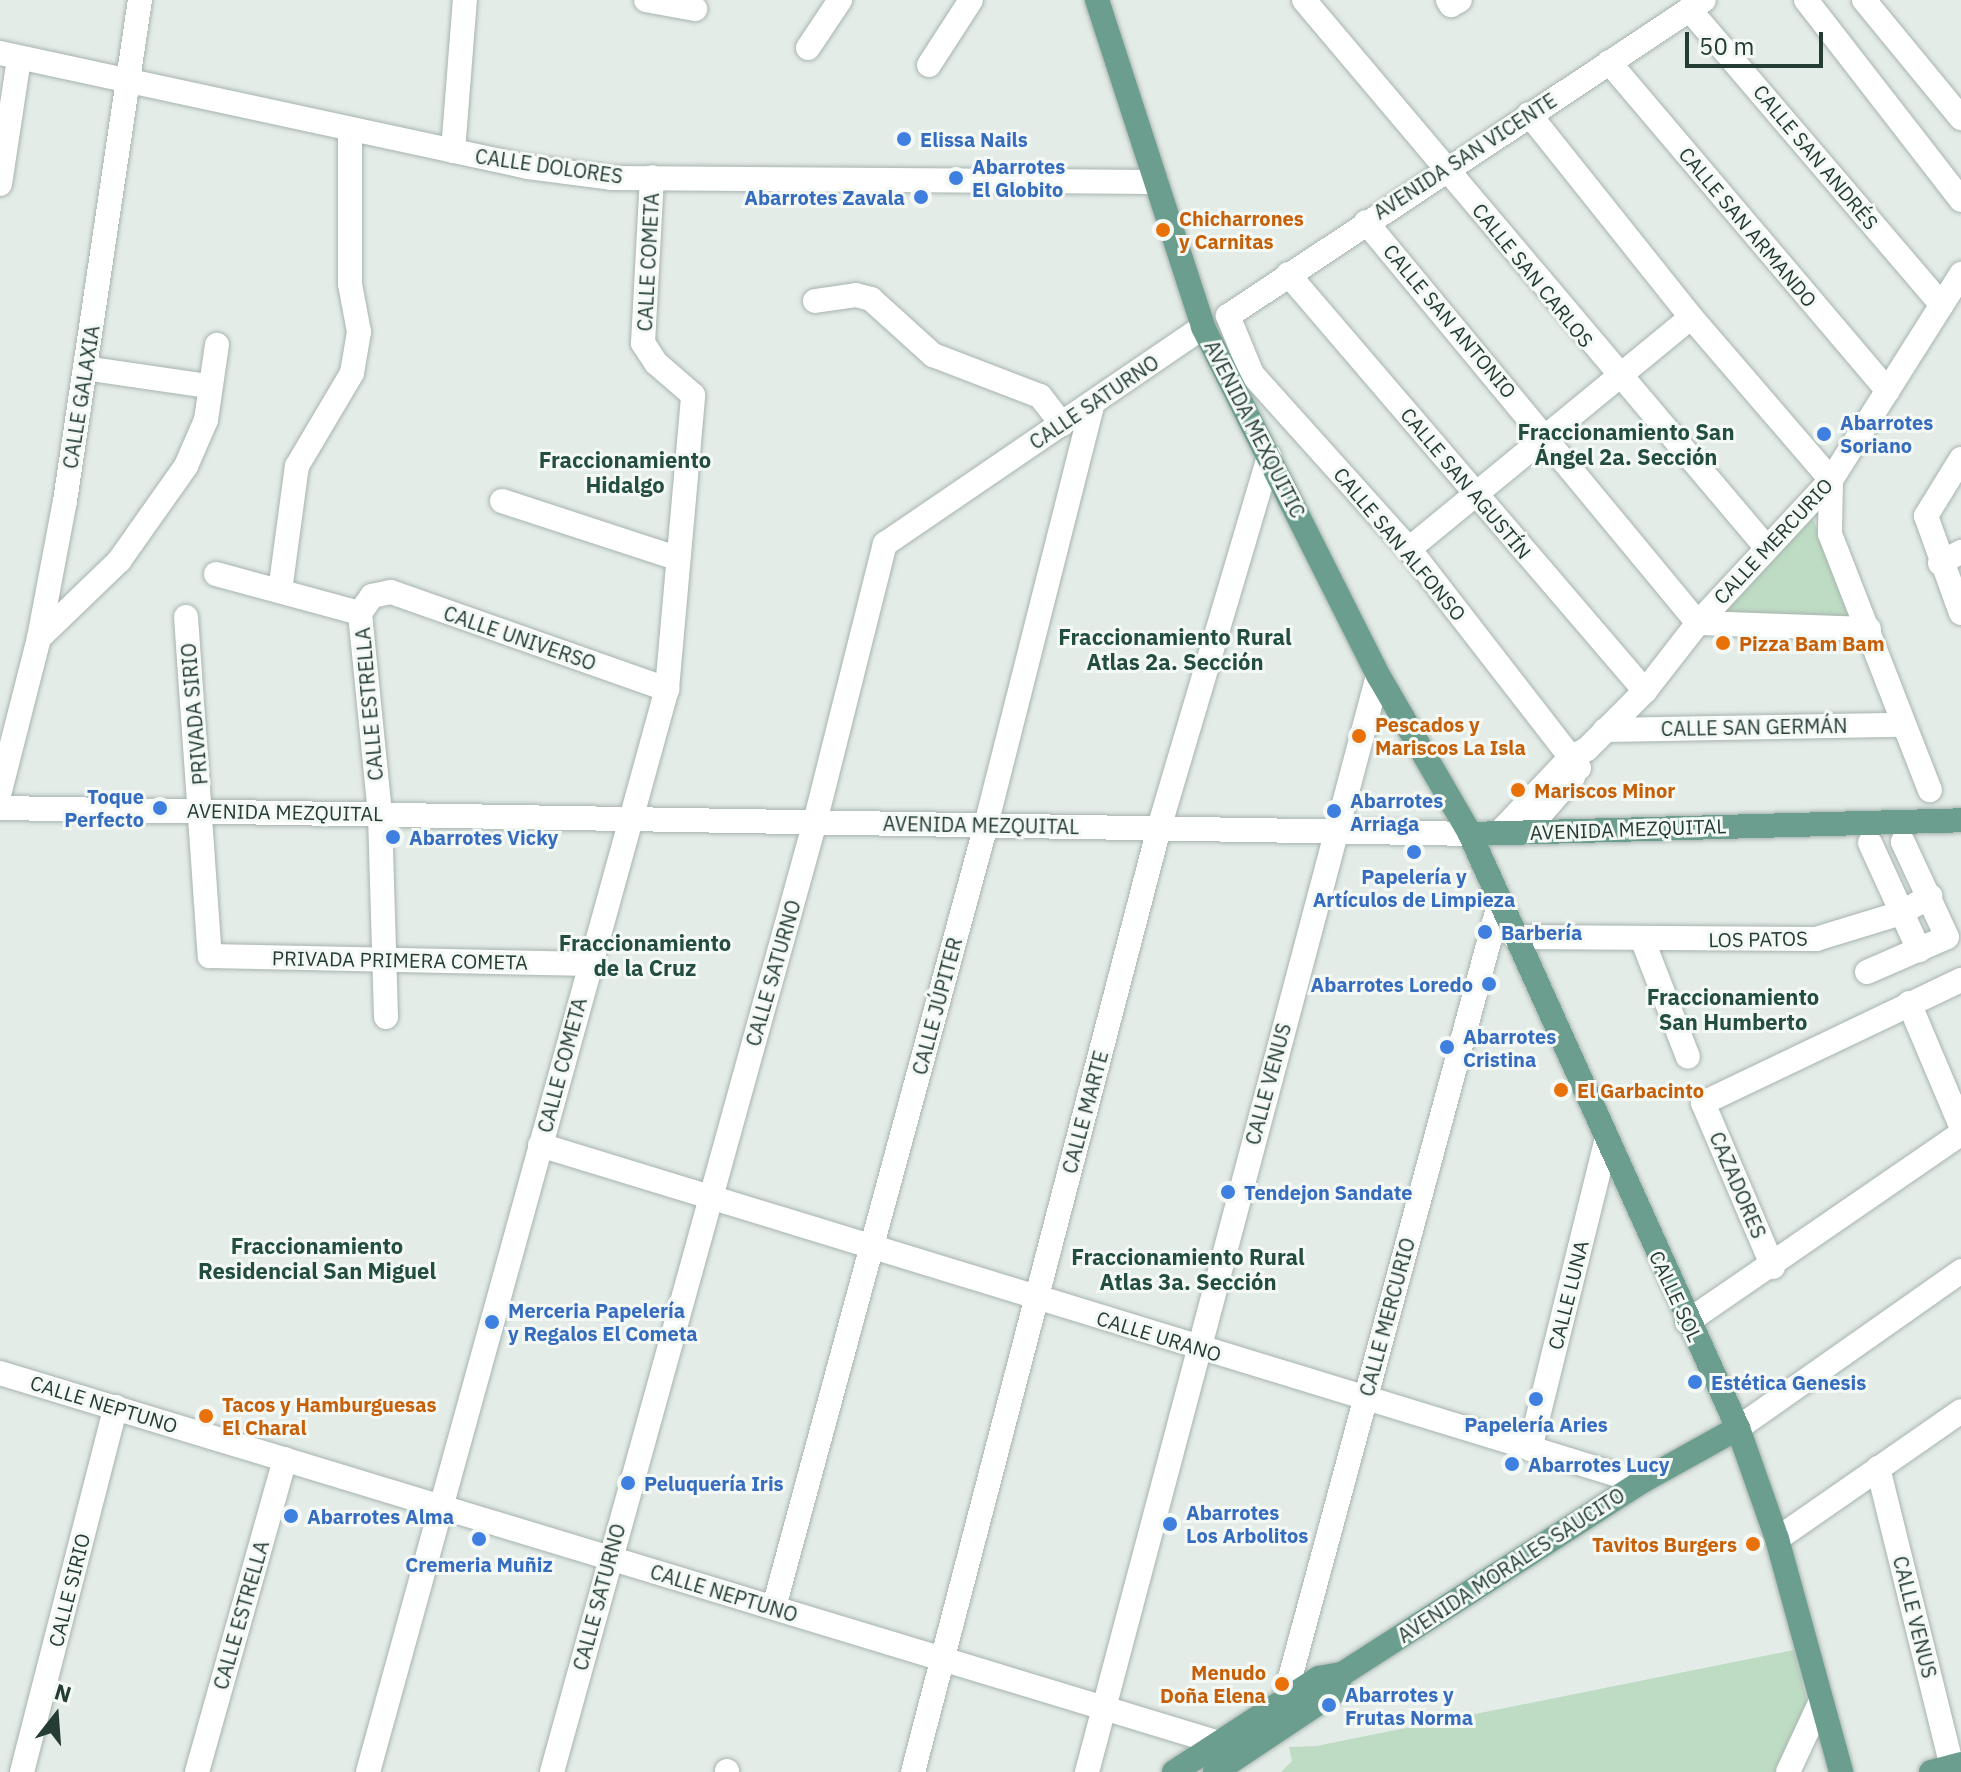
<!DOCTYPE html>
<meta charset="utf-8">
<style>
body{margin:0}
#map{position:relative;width:1961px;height:1772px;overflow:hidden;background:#e4ece8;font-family:"IBM Plex Sans",sans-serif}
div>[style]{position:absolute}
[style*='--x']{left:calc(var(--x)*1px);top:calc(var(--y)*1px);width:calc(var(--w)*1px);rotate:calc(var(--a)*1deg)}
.green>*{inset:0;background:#bedcc4}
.roads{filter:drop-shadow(0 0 2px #a7b4ae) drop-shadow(0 0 2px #a7b4ae)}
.minor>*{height:24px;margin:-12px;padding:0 12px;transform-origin:12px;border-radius:12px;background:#fff}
.major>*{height:24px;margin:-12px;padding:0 12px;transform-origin:12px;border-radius:12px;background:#6b9e8e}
.dots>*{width:22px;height:22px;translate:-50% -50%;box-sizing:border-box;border:4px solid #f4f9f6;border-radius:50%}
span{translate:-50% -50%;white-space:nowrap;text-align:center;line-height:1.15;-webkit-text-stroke:6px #f4f9f6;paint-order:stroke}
.shop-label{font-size:20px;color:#366cbe;font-weight:700}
.left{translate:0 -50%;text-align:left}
.right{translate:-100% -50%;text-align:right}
.street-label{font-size:20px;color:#243c34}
.food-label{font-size:20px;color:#c56008;font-weight:700}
.neighbourhood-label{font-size:22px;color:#224d40;font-weight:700}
.north{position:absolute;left:16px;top:1676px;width:80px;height:80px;-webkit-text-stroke:6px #f4f9f6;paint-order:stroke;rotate:17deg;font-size:22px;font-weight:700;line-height:32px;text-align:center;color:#243c34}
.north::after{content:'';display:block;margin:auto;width:28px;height:36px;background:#243c34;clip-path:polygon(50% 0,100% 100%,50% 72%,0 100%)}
.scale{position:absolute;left:1685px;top:32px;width:138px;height:36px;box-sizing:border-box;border:4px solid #243c34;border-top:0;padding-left:10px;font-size:24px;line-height:28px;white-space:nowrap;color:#243c34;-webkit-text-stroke:6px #f4f9f6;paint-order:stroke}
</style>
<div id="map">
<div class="green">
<i style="clip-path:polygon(1809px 508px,1854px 625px,1706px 620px)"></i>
<i style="clip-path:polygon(1794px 1650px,1810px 1713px,1781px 1772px,1281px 1772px,1292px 1761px,1289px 1747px,1316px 1746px)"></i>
</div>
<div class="roads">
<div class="minor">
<i style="--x:646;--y:0;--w:50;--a:10.4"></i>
<i style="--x:1304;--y:0;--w:716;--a:49.82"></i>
<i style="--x:1448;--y:0;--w:6;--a:59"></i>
<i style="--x:1451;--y:5;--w:10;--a:-29"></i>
<i style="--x:1806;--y:0;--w:253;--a:52.2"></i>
<i style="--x:1864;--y:0;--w:153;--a:50.6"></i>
<i style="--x:1689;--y:9;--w:389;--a:49.5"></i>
<i style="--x:808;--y:48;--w:58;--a:-56.3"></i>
<i style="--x:0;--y:53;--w:540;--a:12.18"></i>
<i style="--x:528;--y:167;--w:84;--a:7.5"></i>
<i style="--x:611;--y:178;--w:545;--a:0.42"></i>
<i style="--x:1609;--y:62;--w:431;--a:49.7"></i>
<i style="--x:929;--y:65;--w:77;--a:-57.1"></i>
<i style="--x:1529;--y:114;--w:260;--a:51.4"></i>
<i style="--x:1691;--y:317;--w:215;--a:49.3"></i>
<i style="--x:1831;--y:480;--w:54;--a:91.1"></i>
<i style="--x:1830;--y:534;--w:275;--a:68.7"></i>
<i style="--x:453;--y:151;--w:151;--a:-85.5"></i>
<i style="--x:0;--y:184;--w:127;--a:-81.4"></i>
<i style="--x:1366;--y:222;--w:521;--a:50.38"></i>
<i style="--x:1698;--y:623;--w:171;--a:2"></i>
<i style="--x:1288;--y:274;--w:549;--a:49.43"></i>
<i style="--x:815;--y:301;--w:41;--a:-8.3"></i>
<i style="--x:856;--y:295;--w:16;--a:15"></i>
<i style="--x:871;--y:299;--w:84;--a:42.1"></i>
<i style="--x:933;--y:355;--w:115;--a:21"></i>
<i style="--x:1040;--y:396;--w:36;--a:52"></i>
<i style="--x:85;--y:368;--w:125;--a:8.3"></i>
<i style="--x:1961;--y:459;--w:67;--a:121.6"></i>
<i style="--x:1926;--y:516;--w:103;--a:70.2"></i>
<i style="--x:502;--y:501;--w:183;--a:18.1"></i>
<i style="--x:1409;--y:549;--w:365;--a:-39.4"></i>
<i style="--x:1940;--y:563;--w:24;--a:-28"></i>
<i style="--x:216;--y:574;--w:149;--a:15.2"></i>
<i style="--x:280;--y:591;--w:126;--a:-82.3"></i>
<i style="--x:297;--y:466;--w:108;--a:-59.4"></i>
<i style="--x:352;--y:373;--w:42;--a:-80.3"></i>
<i style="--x:359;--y:332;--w:49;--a:-100.6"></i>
<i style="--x:350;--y:284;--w:154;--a:-90"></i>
<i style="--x:186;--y:617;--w:340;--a:86"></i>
<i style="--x:210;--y:956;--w:380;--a:1.2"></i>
<i style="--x:39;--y:638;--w:111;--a:-43.9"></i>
<i style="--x:119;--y:561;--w:116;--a:-54.8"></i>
<i style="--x:186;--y:466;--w:50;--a:-66.5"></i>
<i style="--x:206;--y:420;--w:76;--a:-81.7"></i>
<i style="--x:1605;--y:730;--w:298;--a:-1"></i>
<i style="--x:1579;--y:768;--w:277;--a:-127.8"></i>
<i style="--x:1409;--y:549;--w:235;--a:-131.9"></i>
<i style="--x:1252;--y:374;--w:63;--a:-112.5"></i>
<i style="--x:1228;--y:316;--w:571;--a:-33.58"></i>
<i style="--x:0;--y:791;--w:158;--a:-75.7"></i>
<i style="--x:39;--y:638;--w:139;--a:-79.3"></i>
<i style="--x:65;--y:501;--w:507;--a:-81.49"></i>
<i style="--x:0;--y:808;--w:1470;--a:1.01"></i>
<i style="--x:1525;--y:832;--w:73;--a:-48.9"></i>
<i style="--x:1499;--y:833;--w:103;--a:-46.6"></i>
<i style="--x:1570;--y:758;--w:19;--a:-28"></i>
<i style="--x:1587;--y:749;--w:82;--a:-45"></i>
<i style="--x:1645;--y:691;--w:86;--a:-52.1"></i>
<i style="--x:1698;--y:623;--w:195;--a:-47.1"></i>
<i style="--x:1831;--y:480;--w:244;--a:-57.7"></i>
<i style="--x:1870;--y:843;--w:118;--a:65.4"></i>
<i style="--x:1515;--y:937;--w:301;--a:0.4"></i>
<i style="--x:1816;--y:939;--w:89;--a:-17"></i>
<i style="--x:1901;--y:913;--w:34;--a:-30"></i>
<i style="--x:1643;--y:941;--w:124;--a:68.8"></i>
<i style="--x:1867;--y:972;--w:87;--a:-23.6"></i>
<i style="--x:1947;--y:937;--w:105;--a:-114.9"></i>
<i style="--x:1909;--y:1003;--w:134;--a:67.1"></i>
<i style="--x:386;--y:1017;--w:203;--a:-91.7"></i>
<i style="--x:380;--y:814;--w:202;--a:-95.7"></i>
<i style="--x:360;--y:613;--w:21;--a:-55"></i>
<i style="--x:372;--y:596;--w:19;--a:-12"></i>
<i style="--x:391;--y:592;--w:293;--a:19.4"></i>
<i style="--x:540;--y:1145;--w:1151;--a:17.02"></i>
<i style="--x:1773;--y:1267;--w:178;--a:-113.1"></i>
<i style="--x:1703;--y:1103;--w:286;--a:-25.5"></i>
<i style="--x:1687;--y:1322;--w:332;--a:-34.5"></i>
<i style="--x:0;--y:1373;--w:1274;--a:16.88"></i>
<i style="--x:1738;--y:1428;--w:273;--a:-35.1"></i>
<i style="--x:1530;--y:1449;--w:316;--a:-76.1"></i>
<i style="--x:1878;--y:1468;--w:308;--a:76.1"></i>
<i style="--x:1777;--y:1539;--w:224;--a:-34.8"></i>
<i style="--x:774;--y:1607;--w:810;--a:-74.83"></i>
<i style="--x:986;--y:825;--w:435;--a:-75.8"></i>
<i style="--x:1280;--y:1715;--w:843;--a:-74.88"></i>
<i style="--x:22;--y:1772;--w:377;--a:-75.6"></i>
<i style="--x:197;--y:1772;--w:325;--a:-74.3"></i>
<i style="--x:368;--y:1772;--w:1124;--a:-74.57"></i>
<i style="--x:667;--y:689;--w:295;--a:-84.9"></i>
<i style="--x:693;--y:395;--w:49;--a:-139.1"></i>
<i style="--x:656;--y:363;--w:24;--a:-123"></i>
<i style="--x:643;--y:343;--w:166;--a:-86.9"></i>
<i style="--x:552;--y:1772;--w:986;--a:-74.53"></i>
<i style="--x:815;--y:822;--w:287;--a:-75.9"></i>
<i style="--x:885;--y:544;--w:385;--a:-34.3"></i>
<i style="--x:727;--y:1772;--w:1;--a:-90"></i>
<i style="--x:913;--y:1772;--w:976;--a:-75.39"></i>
<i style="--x:1159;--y:828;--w:388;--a:-73.5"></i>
<i style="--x:1087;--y:1772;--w:1135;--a:-75.14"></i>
<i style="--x:1788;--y:1772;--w:78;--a:-65.1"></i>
</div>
<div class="major">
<i style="--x:1097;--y:0;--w:344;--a:72"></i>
<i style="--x:1203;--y:327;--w:390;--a:63.3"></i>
<i style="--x:1378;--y:675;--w:184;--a:59.9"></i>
<i style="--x:1470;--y:834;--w:652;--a:65.72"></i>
<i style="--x:1738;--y:1428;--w:118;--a:70.6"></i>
<i style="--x:1777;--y:1539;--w:242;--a:74.6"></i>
<i style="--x:1470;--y:834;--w:491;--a:-1.6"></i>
<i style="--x:1174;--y:1772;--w:173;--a:-33"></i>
<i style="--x:1319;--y:1678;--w:23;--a:-10"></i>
<i style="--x:1342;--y:1674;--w:355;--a:-32.7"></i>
<i style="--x:1641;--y:1482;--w:111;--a:-29.1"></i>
<i style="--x:1215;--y:1772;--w:141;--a:-33.7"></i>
<i style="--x:1332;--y:1694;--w:22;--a:-63"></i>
<i style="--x:1931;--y:1772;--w:31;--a:-15"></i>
</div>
</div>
<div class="dots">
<i style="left:904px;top:139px;background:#3f7fe0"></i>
<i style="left:956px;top:178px;background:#3f7fe0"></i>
<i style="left:921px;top:197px;background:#3f7fe0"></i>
<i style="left:1163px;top:230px;background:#e8710a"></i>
<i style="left:1824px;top:434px;background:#3f7fe0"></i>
<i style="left:1723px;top:643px;background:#e8710a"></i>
<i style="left:1359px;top:736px;background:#e8710a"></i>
<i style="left:1518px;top:790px;background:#e8710a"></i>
<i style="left:160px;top:808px;background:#3f7fe0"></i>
<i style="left:1334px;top:811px;background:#3f7fe0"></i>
<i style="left:393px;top:837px;background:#3f7fe0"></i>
<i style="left:1414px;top:852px;background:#3f7fe0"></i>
<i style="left:1485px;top:932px;background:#3f7fe0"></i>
<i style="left:1489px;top:984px;background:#3f7fe0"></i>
<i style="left:1447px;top:1047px;background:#3f7fe0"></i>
<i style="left:1561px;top:1090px;background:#e8710a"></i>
<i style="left:1228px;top:1192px;background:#3f7fe0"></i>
<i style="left:492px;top:1322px;background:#3f7fe0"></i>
<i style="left:1695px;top:1382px;background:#3f7fe0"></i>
<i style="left:1536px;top:1399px;background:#3f7fe0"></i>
<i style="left:206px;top:1416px;background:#e8710a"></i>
<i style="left:1512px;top:1464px;background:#3f7fe0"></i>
<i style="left:628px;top:1483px;background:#3f7fe0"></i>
<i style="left:291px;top:1516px;background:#3f7fe0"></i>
<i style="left:1170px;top:1524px;background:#3f7fe0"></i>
<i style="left:479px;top:1539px;background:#3f7fe0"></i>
<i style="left:1753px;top:1544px;background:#e8710a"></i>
<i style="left:1282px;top:1684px;background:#e8710a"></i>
<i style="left:1329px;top:1705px;background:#3f7fe0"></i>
</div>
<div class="shop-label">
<span class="left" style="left:920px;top:139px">Elissa Nails</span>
<span class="left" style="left:972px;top:178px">Abarrotes<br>El Globito</span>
<span class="right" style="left:905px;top:197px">Abarrotes Zavala</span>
<span class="left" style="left:1840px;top:434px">Abarrotes<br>Soriano</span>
<span class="right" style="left:144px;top:808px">Toque<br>Perfecto</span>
<span class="left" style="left:1350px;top:812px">Abarrotes<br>Arriaga</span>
<span class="left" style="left:409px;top:837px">Abarrotes Vicky</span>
<span style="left:1414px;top:888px">Papelería y<br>Artículos de Limpieza</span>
<span class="left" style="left:1501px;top:932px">Barbería</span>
<span class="right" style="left:1473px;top:984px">Abarrotes Loredo</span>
<span class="left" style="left:1463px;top:1048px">Abarrotes<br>Cristina</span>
<span class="left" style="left:1244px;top:1192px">Tendejon Sandate</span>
<span class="left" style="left:508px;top:1322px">Merceria Papelería<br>y Regalos El Cometa</span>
<span class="left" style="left:1711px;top:1382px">Estética Genesis</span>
<span style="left:1536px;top:1424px">Papelería Aries</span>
<span class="left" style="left:1528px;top:1464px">Abarrotes Lucy</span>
<span class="left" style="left:644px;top:1483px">Peluquería Iris</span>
<span class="left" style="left:1186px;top:1524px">Abarrotes<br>Los Arbolitos</span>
<span class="left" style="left:307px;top:1516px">Abarrotes Alma</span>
<span style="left:479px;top:1564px">Cremeria Muñiz</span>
<span class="left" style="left:1345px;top:1706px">Abarrotes y<br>Frutas Norma</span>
</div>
<div class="street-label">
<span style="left:1465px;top:156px;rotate:-33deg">AVENIDA SAN VICENTE</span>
<span style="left:1816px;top:157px;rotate:50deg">CALLE SAN ANDRÉS</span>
<span style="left:549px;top:166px;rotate:8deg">CALLE DOLORES</span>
<span style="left:1748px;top:227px;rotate:50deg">CALLE SAN ARMANDO</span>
<span style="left:648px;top:262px;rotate:-87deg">CALLE COMETA</span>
<span style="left:1533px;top:275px;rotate:51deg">CALLE SAN CARLOS</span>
<span style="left:1450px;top:321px;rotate:50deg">CALLE SAN ANTONIO</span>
<span style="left:81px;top:397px;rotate:-81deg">CALLE GALAXIA</span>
<span style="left:1094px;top:402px;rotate:-34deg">CALLE SATURNO</span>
<span style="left:1255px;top:429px;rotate:63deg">AVENIDA MEXQUITIC</span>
<span style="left:1466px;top:483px;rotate:50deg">CALLE SAN AGUSTÍN</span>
<span style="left:1773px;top:541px;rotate:-47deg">CALLE MERCURIO</span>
<span style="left:1400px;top:544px;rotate:50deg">CALLE SAN ALFONSO</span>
<span style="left:520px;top:638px;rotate:19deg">CALLE UNIVERSO</span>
<span style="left:369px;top:704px;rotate:-95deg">CALLE ESTRELLA</span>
<span style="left:194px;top:714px;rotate:-95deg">PRIVADA SIRIO</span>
<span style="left:1754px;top:727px;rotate:-1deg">CALLE SAN GERMÁN</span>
<span style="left:285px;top:812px;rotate:1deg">AVENIDA MEZQUITAL</span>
<span style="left:981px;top:825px;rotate:1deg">AVENIDA MEZQUITAL</span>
<span style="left:1628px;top:829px;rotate:-2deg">AVENIDA MEZQUITAL</span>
<span style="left:1758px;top:939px;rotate:-1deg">LOS PATOS</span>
<span style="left:400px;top:960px;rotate:1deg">PRIVADA PRIMERA COMETA</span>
<span style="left:773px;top:973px;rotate:-74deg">CALLE SATURNO</span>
<span style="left:937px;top:1006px;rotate:-75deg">CALLE JÚPITER</span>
<span style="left:562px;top:1065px;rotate:-75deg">CALLE COMETA</span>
<span style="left:1268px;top:1084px;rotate:-75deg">CALLE VENUS</span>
<span style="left:1085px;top:1112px;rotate:-75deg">CALLE MARTE</span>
<span style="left:1738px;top:1185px;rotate:67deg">CAZADORES</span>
<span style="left:1568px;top:1295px;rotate:-76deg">CALLE LUNA</span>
<span style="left:1676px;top:1296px;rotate:65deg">CALLE SOL</span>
<span style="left:1387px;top:1317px;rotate:-75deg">CALLE MERCURIO</span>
<span style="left:1159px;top:1336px;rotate:17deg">CALLE URANO</span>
<span style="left:104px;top:1404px;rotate:17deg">CALLE NEPTUNO</span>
<span style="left:1511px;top:1565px;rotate:-33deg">AVENIDA MORALES SAUCITO</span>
<span style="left:69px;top:1590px;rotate:-76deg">CALLE SIRIO</span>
<span style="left:724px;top:1593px;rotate:17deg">CALLE NEPTUNO</span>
<span style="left:599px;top:1597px;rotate:-75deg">CALLE SATURNO</span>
<span style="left:241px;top:1615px;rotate:-74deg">CALLE ESTRELLA</span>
<span style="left:1915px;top:1617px;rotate:76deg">CALLE VENUS</span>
</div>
<div class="food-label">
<span class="left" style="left:1179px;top:230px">Chicharrones<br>y Carnitas</span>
<span class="left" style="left:1739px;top:643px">Pizza Bam Bam</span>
<span class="left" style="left:1375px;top:736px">Pescados y<br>Mariscos La Isla</span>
<span class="left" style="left:1534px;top:790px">Mariscos Minor</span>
<span class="left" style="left:1577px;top:1090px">El Garbacinto</span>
<span class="left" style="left:222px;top:1416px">Tacos y Hamburguesas<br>El Charal</span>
<span class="right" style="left:1737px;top:1544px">Tavitos Burgers</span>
<span class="right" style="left:1266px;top:1684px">Menudo<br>Doña Elena</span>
</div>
<div class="neighbourhood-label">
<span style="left:1626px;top:444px">Fraccionamiento San<br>Ángel 2a. Sección</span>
<span style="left:625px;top:472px">Fraccionamiento<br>Hidalgo</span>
<span style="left:1175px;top:649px">Fraccionamiento Rural<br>Atlas 2a. Sección</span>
<span style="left:645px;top:955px">Fraccionamiento<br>de la Cruz</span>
<span style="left:1733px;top:1009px">Fraccionamiento<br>San Humberto</span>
<span style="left:317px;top:1258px">Fraccionamiento<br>Residencial San Miguel</span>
<span style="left:1188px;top:1269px">Fraccionamiento Rural<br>Atlas 3a. Sección</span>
</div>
<div class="north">N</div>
<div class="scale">50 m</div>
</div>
